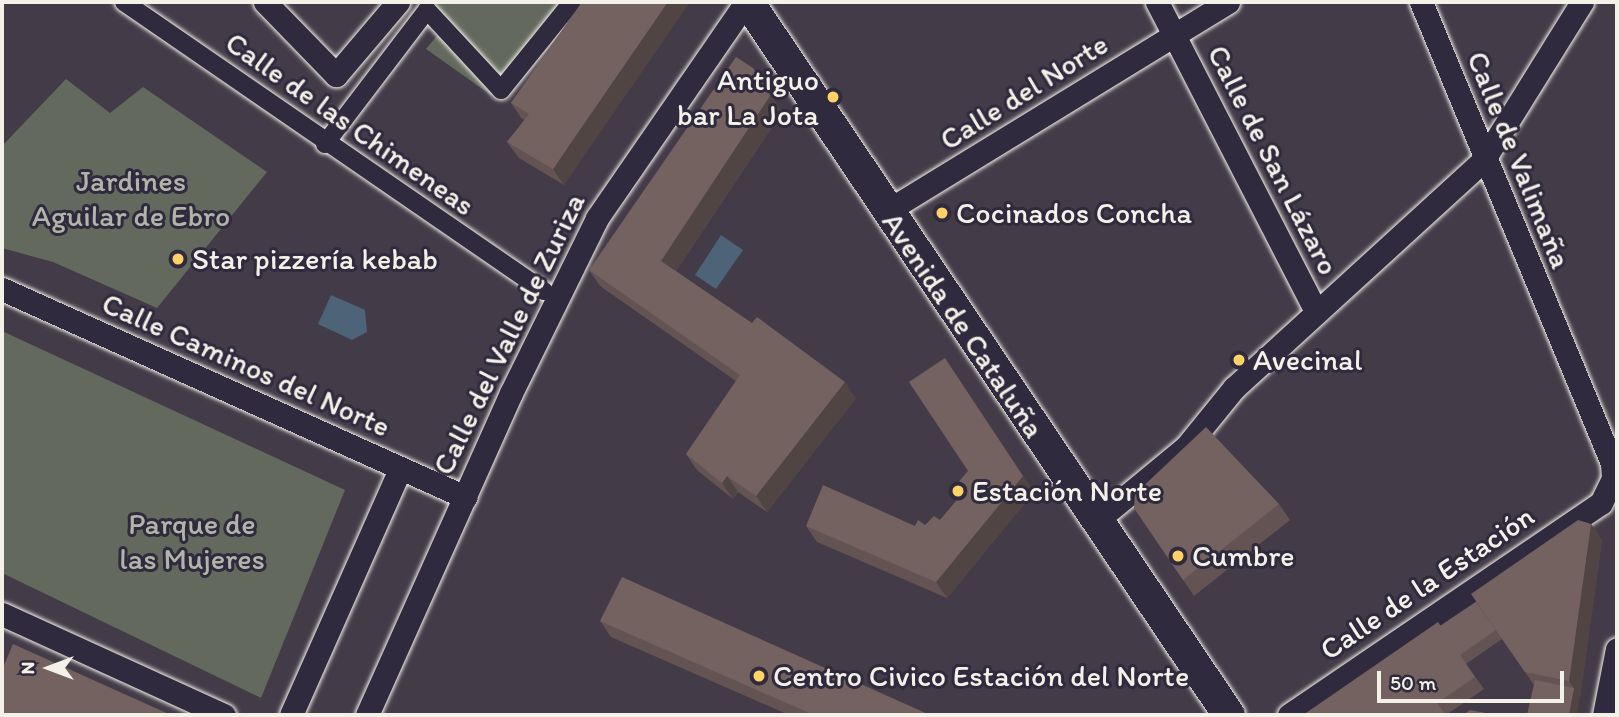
<!DOCTYPE html>
<meta charset="utf-8">
<style>
body{margin:0}
#map{position:relative;width:1619px;height:717px;overflow:hidden;background:#433b48;font-family:Itim,sans-serif}
div>[style]{position:absolute}
[style*='--x']{left:calc(var(--x)*1px);top:calc(var(--y)*1px);width:calc(var(--w)*1px);rotate:calc(var(--a)*1deg)}
.green>*{inset:0;background:#636a5d}
.water>*{inset:0;background:#4d6378}
.roads{filter:drop-shadow(0 0 2px #f4f1e8) drop-shadow(0 0 2px #f4f1e8)}
.pedestrian>*{height:18px;margin:-9px;padding:0 9px;transform-origin:9px;border-radius:9px;background:#2f2a3d}
.minor>*{height:23px;margin:-11.5px;padding:0 11.5px;transform-origin:11.5px;border-radius:11.5px;background:#2f2a3d}
.secondary>*{height:32px;margin:-16px;padding:0 16px;transform-origin:16px;border-radius:16px;background:#2f2a3d}
.wall>*{inset:0;background:#635453}
.shaded-wall>*{inset:0;background:#504543}
.building>*{inset:0;background:#736260}
.dots>*{width:19px;height:19px;translate:-50% -50%;box-sizing:border-box;border:4px solid #2f2a3d;border-radius:50%}
span{translate:-50% -50%;white-space:nowrap;text-align:center;line-height:1.15;-webkit-text-stroke:6px #2f2a3d;paint-order:stroke}
.poi-label{font-size:30px;color:#f4f1e8}
.right{translate:-100% -50%;text-align:right}
.left{translate:0 -50%;text-align:left}
.street-label{font-size:30px;color:#f4f1e8}
.park-label{font-size:30px;color:#b3b4a9}
.frame{position:absolute;inset:0;border:4px solid #f4f1e8;pointer-events:none}
.north{position:absolute;left:14px;top:633px;width:70px;height:70px;-webkit-text-stroke:5px #2f2a3d;paint-order:stroke;rotate:270deg;font-size:19px;font-weight:700;line-height:28px;text-align:center;color:#f4f1e8}
.north::after{content:'';display:block;margin:auto;width:24px;height:32px;background:#f4f1e8;clip-path:polygon(50% 0,100% 100%,50% 72%,0 100%)}
.scale{position:absolute;left:1377px;top:671px;width:187px;height:32px;box-sizing:border-box;border:4px solid #f4f1e8;border-top:0;padding-left:9px;font-size:21px;line-height:24px;white-space:nowrap;color:#f4f1e8;-webkit-text-stroke:5px #2f2a3d;paint-order:stroke}
</style>
<div id="map">
<div class="green">
<i style="clip-path:polygon(438px 2px,569px 2px,491px 95px,426px 49px,445px 26px,432px 9px)"></i>
<i style="clip-path:polygon(66px 79px,110px 113px,143px 87px,267px 172px,157px 308px,53px 262px,2px 248px,2px 146px)"></i>
<i style="clip-path:polygon(2px 331px,345px 490px,261px 698px,2px 573px)"></i>
</div>
<div class="water">
<i style="clip-path:polygon(721px 235px,743px 250px,716px 289px,695px 275px)"></i>
<i style="clip-path:polygon(331px 295px,365px 310px,367px 332px,352px 340px,318px 324px)"></i>
</div>
<div class="roads">
<div class="pedestrian">
<i style="--x:124;--y:2;--w:510;--a:34.53"></i>
<i style="--x:325;--y:144;--w:168;--a:-52.7"></i>
<i style="--x:427;--y:10;--w:109;--a:47.2"></i>
<i style="--x:501;--y:90;--w:113;--a:-51.1"></i>
</div>
<div class="minor">
<i style="--x:265;--y:2;--w:102;--a:45.8"></i>
<i style="--x:336;--y:75;--w:96;--a:-49.7"></i>
<i style="--x:1157;--y:2;--w:346;--a:62.8"></i>
<i style="--x:887;--y:211;--w:400;--a:-31.5"></i>
<i style="--x:2;--y:289;--w:508;--a:24.19"></i>
<i style="--x:1095;--y:522;--w:118;--a:-39.5"></i>
<i style="--x:1186;--y:447;--w:76;--a:-50.9"></i>
<i style="--x:1234;--y:388;--w:337;--a:-42.4"></i>
<i style="--x:1483;--y:161;--w:187;--a:-58.1"></i>
<i style="--x:2;--y:614;--w:244;--a:24.5"></i>
<i style="--x:291;--y:715;--w:269;--a:-66.1"></i>
<i style="--x:367;--y:715;--w:353;--a:-65.9"></i>
<i style="--x:511;--y:393;--w:195;--a:-63.8"></i>
<i style="--x:597;--y:218;--w:262;--a:-55.4"></i>
<i style="--x:1289;--y:715;--w:377;--a:-34.2"></i>
<i style="--x:1601;--y:503;--w:28;--a:-64"></i>
<i style="--x:1613;--y:478;--w:15;--a:-94"></i>
<i style="--x:1612;--y:463;--w:499;--a:-112.5"></i>
<i style="--x:1604;--y:715;--w:67;--a:-78.9"></i>
</div>
<div class="secondary">
<i style="--x:748;--y:2;--w:860;--a:56"></i>
</div>
</div>
<div class="wall">
<i style="clip-path:polygon(582px 2px,564px 185px,519px 158px,507px 142px,525px 120px,522px 119px,511px 103px)"></i>
<i style="clip-path:polygon(753px 68px,782px 112px,676px 271px,856px 398px,767px 512px,738px 492px,733px 499px,697px 470px,686px 454px,736px 381px,600px 286px,589px 270px)"></i>
<i style="clip-path:polygon(968px 471px,1034px 492px,947px 598px,817px 542px,806px 526px,915px 526px,925px 525px,940px 520px,964px 492px,958px 483px)"></i>
<i style="clip-path:polygon(1279px 504px,1290px 520px,1194px 596px,1134px 508px)"></i>
<i style="clip-path:polygon(1591px 524px,1602px 540px,1580px 697px,1534px 685px,1488px 619px,1502px 639px,1466px 664px,1484px 689px,1446px 715px,1303px 715px,1440px 626px)"></i>
<i style="clip-path:polygon(600px 621px,930px 715px,789px 715px,611px 637px)"></i>
</div>
<div class="shaded-wall">
<i style="clip-path:polygon(668px 2px,690px 2px,564px 185px,553px 169px)"></i>
<i style="clip-path:polygon(753px 68px,782px 112px,672px 277px,661px 261px)"></i>
<i style="clip-path:polygon(956px 374px,1034px 492px,947px 598px,936px 582px,1023px 476px)"></i>
<i style="clip-path:polygon(845px 382px,856px 398px,767px 512px,756px 496px)"></i>
<i style="clip-path:polygon(727px 476px,738px 492px,733px 499px,722px 483px)"></i>
<i style="clip-path:polygon(1591px 524px,1602px 540px,1580px 697px,1577px 715px,1569px 715px,1574px 688px,1569px 681px)"></i>
</div>
<div class="building">
<i style="clip-path:polygon(582px 2px,668px 2px,553px 169px,507px 142px,529px 114px,511px 103px)"></i>
<i style="clip-path:polygon(736px 57px,753px 68px,770px 96px,661px 261px,752px 323px,757px 317px,845px 382px,756px 496px,727px 476px,722px 483px,686px 454px,740px 375px,589px 270px)"></i>
<i style="clip-path:polygon(945px 358px,1023px 476px,936px 582px,806px 526px,823px 485px,915px 526px,918px 520px,925px 525px,934px 516px,940px 520px,966px 489px,958px 483px,968px 471px,909px 382px)"></i>
<i style="clip-path:polygon(1206px 427px,1279px 504px,1183px 580px,1134px 508px,1135px 494px)"></i>
<i style="clip-path:polygon(1578px 520px,1591px 524px,1569px 681px,1525px 672px,1471px 594px)"></i>
<i style="clip-path:polygon(622px 577px,930px 715px,814px 715px,600px 621px)"></i>
<i style="clip-path:polygon(1476px 602px,1496px 630px,1460px 655px,1440px 626px)"></i>
<i style="clip-path:polygon(1438px 622px,1475px 677px,1437px 703px,1446px 715px,1303px 715px)"></i>
<i style="clip-path:polygon(13px 644px,171px 715px,43px 715px,38px 713px,37px 715px,2px 715px,2px 670px)"></i>
<i style="clip-path:polygon(1535px 680px,1574px 688px,1569px 715px,1527px 715px)"></i>
<i style="clip-path:polygon(1470px 710px,1496px 715px,1463px 715px)"></i>
</div>
<div class="dots">
<i style="left:833px;top:97px;background:#ffd166"></i>
<i style="left:942px;top:213px;background:#ffd166"></i>
<i style="left:178px;top:259px;background:#ffd166"></i>
<i style="left:1239px;top:360px;background:#ffd166"></i>
<i style="left:958px;top:491px;background:#ffd166"></i>
<i style="left:1178px;top:556px;background:#ffd166"></i>
<i style="left:759px;top:676px;background:#ffd166"></i>
</div>
<div class="poi-label">
<span class="right" style="left:819px;top:97px">Antiguo<br>bar La Jota</span>
<span class="left" style="left:956px;top:213px">Cocinados Concha</span>
<span class="left" style="left:192px;top:259px">Star pizzería kebab</span>
<span class="left" style="left:1253px;top:360px">Avecinal</span>
<span class="left" style="left:972px;top:491px">Estación Norte</span>
<span class="left" style="left:1192px;top:556px">Cumbre</span>
<span class="left" style="left:773px;top:676px">Centro Civico Estación del Norte</span>
</div>
<div class="street-label">
<span style="left:1024px;top:92px;rotate:-32deg">Calle del Norte</span>
<span style="left:350px;top:124px;rotate:35deg">Calle de las Chimeneas</span>
<span style="left:1273px;top:160px;rotate:63deg">Calle de San Lázaro</span>
<span style="left:1519px;top:160px;rotate:68deg">Calle de Valimaña</span>
<span style="left:963px;top:325px;rotate:56deg">Avenida de Cataluña</span>
<span style="left:509px;top:334px;rotate:-64deg">Calle del Valle de Zuriza</span>
<span style="left:246px;top:365px;rotate:24deg">Calle Caminos del Norte</span>
<span style="left:1427px;top:583px;rotate:-34deg">Calle de la Estación</span>
</div>
<div class="park-label">
<span style="left:131px;top:198px">Jardines<br>Aguilar de Ebro</span>
<span style="left:192px;top:541px">Parque de<br>las Mujeres</span>
</div>
<div class="frame"></div>
<div class="north">N</div>
<div class="scale">50 m</div>
</div>
